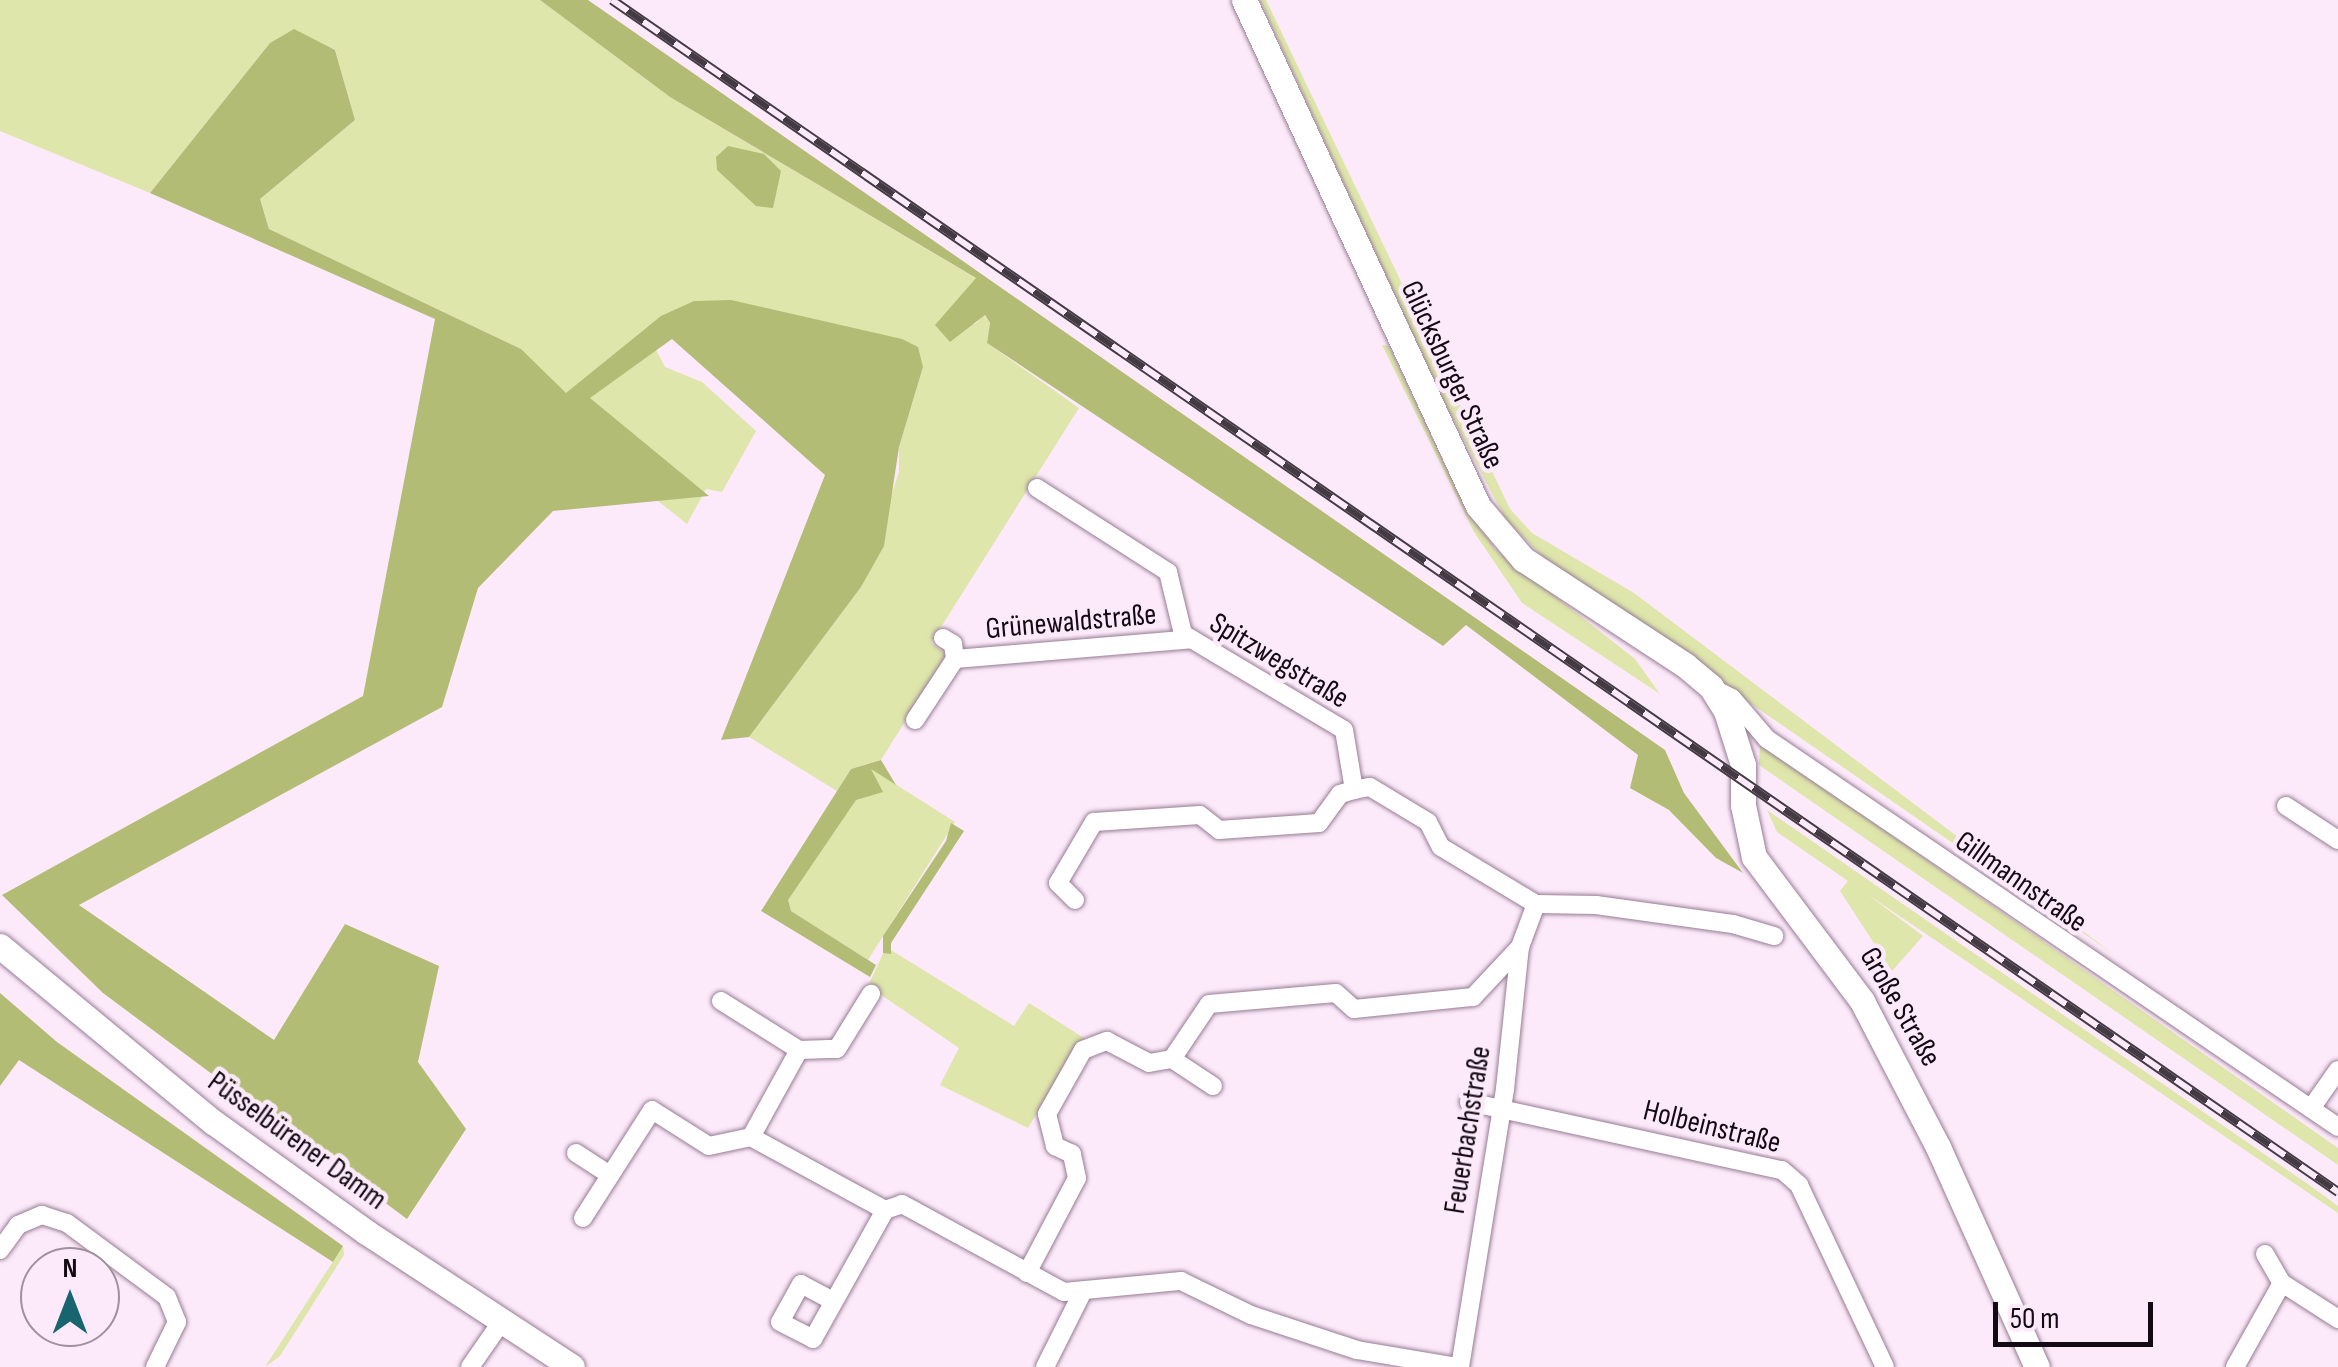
<!DOCTYPE html>
<meta charset="utf-8">
<style>
body{margin:0}
#map{position:relative;width:2338px;height:1367px;overflow:hidden;background:#fceafa;font-family:"Sofia Sans Condensed",sans-serif}
div>[style]{position:absolute}
[style*='--x']{left:calc(var(--x)*1px);top:calc(var(--y)*1px);width:calc(var(--w)*1px);rotate:calc(var(--a)*1deg)}
.green>*{inset:0;background:#dee6ab}
.forest>*{inset:0;background:#b3bc75}
.roads{filter:drop-shadow(0 0 2px #977c94) drop-shadow(0 0 2px #977c94)}
.minor>*{height:18px;margin:-9px;padding:0 9px;transform-origin:9px;border-radius:9px;background:#fff}
.secondary>*{height:25px;margin:-12.5px;padding:0 12.5px;transform-origin:12.5px;border-radius:12.5px;background:#fff}
.rail>*{height:10px;margin-top:-5px;transform-origin:0;background:repeating-linear-gradient(90deg,#fceafa 0 19px,#443a44 0 38px);box-sizing:border-box;border-block:2px solid #443a44}
span{translate:-50% -50%;white-space:nowrap;text-align:center;line-height:1.15;-webkit-text-stroke:9px #fceafa;paint-order:stroke}
.street-label{font-size:30px;color:#130a13}
.north{position:absolute;left:20px;top:1247px;width:100px;height:100px;box-sizing:border-box;background:#fceafa;border:2px solid #9f909e;border-radius:50%;rotate:0deg;font-size:28px;font-weight:700;line-height:40px;text-align:center;color:#130a13}
.north::after{content:'';display:block;margin:auto;width:35px;height:45px;background:#19656f;clip-path:polygon(50% 0,100% 100%,50% 72%,0 100%)}
.scale{position:absolute;left:1993px;top:1302px;width:160px;height:45px;box-sizing:border-box;border:5px solid #130a13;border-top:0;padding-left:12px;font-size:30px;line-height:35px;white-space:nowrap;color:#130a13;-webkit-text-stroke:8px #fceafa;paint-order:stroke}
</style>
<div id="map">
<div class="green">
<i style="clip-path:polygon(0 0,540px 0,670px 97px,977px 279px,936px 326px,975px 324px,984px 315px,990px 323px,987px 343px,1079px 408px,931px 643px,947px 654px,881px 760px,851px 769px,837px 791px,749px 737px,861px 587px,899px 472px,899px 447px,923px 367px,646px 331px,665px 367px,702px 382px,756px 431px,722px 492px,706px 489px,687px 524px,595px 451px,521px 349px,269px 229px,260px 199px,355px 120px,335px 49px,270px 43px,150px 193px,0 131px)"></i>
<i style="clip-path:polygon(1260px 0,1266px 0,1510px 509px,1532px 533px,1634px 593px,2112px 953px,1553px 567px,1506px 520px,1440px 394px)"></i>
<i style="clip-path:polygon(1382px 345px,1389px 346px,1446px 467px,1495px 549px,1635px 659px,1660px 694px,1522px 603px,1474px 532px)"></i>
<i style="clip-path:polygon(1760px 743px,2338px 1148px,2338px 1165px,1759px 765px)"></i>
<i style="clip-path:polygon(870px 768px,955px 822px,868px 960px,783px 906px)"></i>
<i style="clip-path:polygon(1767px 810px,2312px 1187px,2338px 1206px,2338px 1213px,1867px 894px,1923px 936px,1892px 971px,1840px 891px,1848px 881px,1777px 832px)"></i>
<i style="clip-path:polygon(886px 947px,1014px 1026px,1029px 1003px,1084px 1038px,1028px 1128px,940px 1085px,959px 1048px,868px 986px)"></i>
<i style="clip-path:polygon(343px 1246px,344px 1255px,280px 1356px,265px 1367px)"></i>
</div>
<div class="forest">
<i style="clip-path:polygon(540px 0,588px 0,1665px 750px,1684px 793px,1743px 873px,1716px 858px,1669px 810px,1630px 788px,1638px 755px,1466px 625px,1443px 646px,987px 343px,990px 323px,985px 315px,950px 342px,935px 325px,976px 278px,670px 97px)"></i>
<i style="clip-path:polygon(294px 29px,335px 50px,355px 120px,260px 199px,269px 229px,521px 349px,566px 393px,661px 316px,694px 301px,731px 300px,902px 339px,918px 347px,923px 367px,899px 447px,884px 546px,861px 587px,749px 737px,721px 740px,825px 475px,672px 339px,590px 398px,709px 496px,553px 511px,478px 588px,442px 707px,79px 905px,274px 1040px,345px 924px,439px 966px,418px 1062px,466px 1129px,407px 1219px,103px 993px,2px 895px,363px 696px,435px 319px,150px 193px,270px 43px)"></i>
<i style="clip-path:polygon(728px 146px,764px 154px,781px 171px,773px 208px,756px 206px,717px 170px,716px 157px)"></i>
<i style="clip-path:polygon(881px 760px,896px 785px,871px 769px,883px 792px,856px 800px,788px 900px,791px 911px,876px 965px,870px 977px,761px 911px,851px 769px)"></i>
<i style="clip-path:polygon(951px 823px,964px 831px,891px 943px,891px 954px,883px 953px,883px 936px,946px 841px)"></i>
<i style="clip-path:polygon(0 993px,57px 1042px,343px 1246px,333px 1262px,19px 1060px,0 1086px)"></i>
</div>
<div class="roads">
<div class="minor">
<i style="--x:1037;--y:488;--w:156;--a:32.7"></i>
<i style="--x:1168;--y:572;--w:64;--a:76.4"></i>
<i style="--x:1183;--y:634;--w:187;--a:30.8"></i>
<i style="--x:1344;--y:730;--w:61;--a:80.5"></i>
<i style="--x:1354;--y:790;--w:16;--a:-11"></i>
<i style="--x:1370;--y:787;--w:68;--a:31.1"></i>
<i style="--x:1428;--y:822;--w:28;--a:63"></i>
<i style="--x:1441;--y:847;--w:111;--a:31"></i>
<i style="--x:1536;--y:904;--w:60;--a:1"></i>
<i style="--x:1596;--y:905;--w:138;--a:7.9"></i>
<i style="--x:1733;--y:924;--w:43;--a:16.3"></i>
<i style="--x:943;--y:638;--w:12;--a:31"></i>
<i style="--x:953;--y:644;--w:15;--a:82"></i>
<i style="--x:1714;--y:689;--w:20;--a:27"></i>
<i style="--x:1732;--y:698;--w:54;--a:49.5"></i>
<i style="--x:1767;--y:739;--w:690;--a:34.2"></i>
<i style="--x:915;--y:720;--w:73;--a:-56.7"></i>
<i style="--x:955;--y:659;--w:237;--a:-4.8"></i>
<i style="--x:2286;--y:806;--w:62;--a:33.2"></i>
<i style="--x:1075;--y:900;--w:24;--a:-135"></i>
<i style="--x:1058;--y:883;--w:71;--a:-59.5"></i>
<i style="--x:1094;--y:822;--w:106;--a:-3.8"></i>
<i style="--x:1200;--y:815;--w:24;--a:38"></i>
<i style="--x:1219;--y:830;--w:100;--a:-4"></i>
<i style="--x:1319;--y:823;--w:36;--a:-54"></i>
<i style="--x:1340;--y:794;--w:15;--a:-16"></i>
<i style="--x:721;--y:1001;--w:92;--a:32.1"></i>
<i style="--x:799;--y:1050;--w:99;--a:118.9"></i>
<i style="--x:751;--y:1137;--w:153;--a:28.6"></i>
<i style="--x:885;--y:1210;--w:18;--a:-19"></i>
<i style="--x:902;--y:1204;--w:184;--a:28.5"></i>
<i style="--x:1064;--y:1292;--w:118;--a:-5.4"></i>
<i style="--x:1181;--y:1281;--w:78;--a:25.9"></i>
<i style="--x:1251;--y:1315;--w:112;--a:18.3"></i>
<i style="--x:1357;--y:1350;--w:101;--a:9.6"></i>
<i style="--x:799;--y:1050;--w:38;--a:-2"></i>
<i style="--x:837;--y:1049;--w:65;--a:-58.3"></i>
<i style="--x:1172;--y:1059;--w:49;--a:33.4"></i>
<i style="--x:1469;--y:1102;--w:320;--a:12.3"></i>
<i style="--x:1782;--y:1170;--w:23;--a:41"></i>
<i style="--x:1799;--y:1185;--w:201;--a:64.7"></i>
<i style="--x:2312;--y:1107;--w:45;--a:-54.9"></i>
<i style="--x:576;--y:1153;--w:40;--a:32.9"></i>
<i style="--x:583;--y:1218;--w:128;--a:-57.4"></i>
<i style="--x:652;--y:1110;--w:67;--a:32.3"></i>
<i style="--x:709;--y:1146;--w:43;--a:-12.1"></i>
<i style="--x:0;--y:1250;--w:31;--a:-54"></i>
<i style="--x:18;--y:1225;--w:26;--a:-23"></i>
<i style="--x:42;--y:1215;--w:26;--a:18"></i>
<i style="--x:67;--y:1223;--w:124;--a:36.5"></i>
<i style="--x:167;--y:1297;--w:27;--a:68"></i>
<i style="--x:177;--y:1322;--w:50;--a:116.1"></i>
<i style="--x:2265;--y:1254;--w:34;--a:60"></i>
<i style="--x:2282;--y:1283;--w:67;--a:32.7"></i>
<i style="--x:1027;--y:1273;--w:107;--a:-62.2"></i>
<i style="--x:1077;--y:1178;--w:25;--a:-102"></i>
<i style="--x:1072;--y:1154;--w:19;--a:-155"></i>
<i style="--x:1055;--y:1146;--w:33;--a:-104"></i>
<i style="--x:1047;--y:1114;--w:73;--a:-60.6"></i>
<i style="--x:1083;--y:1050;--w:26;--a:-21"></i>
<i style="--x:1107;--y:1041;--w:47;--a:27.6"></i>
<i style="--x:1149;--y:1063;--w:23;--a:-10"></i>
<i style="--x:1172;--y:1059;--w:66;--a:-56.1"></i>
<i style="--x:1209;--y:1004;--w:127;--a:-5"></i>
<i style="--x:1336;--y:993;--w:24;--a:42"></i>
<i style="--x:1354;--y:1009;--w:120;--a:-5.8"></i>
<i style="--x:1473;--y:997;--w:69;--a:-46.8"></i>
<i style="--x:833;--y:1301;--w:36;--a:-152"></i>
<i style="--x:801;--y:1284;--w:43;--a:118.9"></i>
<i style="--x:780;--y:1322;--w:37;--a:27"></i>
<i style="--x:813;--y:1339;--w:148;--a:-60.8"></i>
<i style="--x:470;--y:1367;--w:56;--a:-55.2"></i>
<i style="--x:1045;--y:1367;--w:85;--a:-63.4"></i>
<i style="--x:1460;--y:1367;--w:282;--a:-80.8"></i>
<i style="--x:1505;--y:1089;--w:143;--a:-84"></i>
<i style="--x:1520;--y:947;--w:46;--a:-69.6"></i>
<i style="--x:2235;--y:1367;--w:96;--a:-60.8"></i>
</div>
<div class="secondary">
<i style="--x:1244;--y:0;--w:557;--a:65.18"></i>
<i style="--x:1478;--y:506;--w:70;--a:49.7"></i>
<i style="--x:1523;--y:559;--w:194;--a:33.2"></i>
<i style="--x:1685;--y:665;--w:34;--a:40"></i>
<i style="--x:1711;--y:687;--w:28;--a:58"></i>
<i style="--x:1726;--y:711;--w:57;--a:72.5"></i>
<i style="--x:1743;--y:765;--w:40;--a:90"></i>
<i style="--x:1743;--y:805;--w:53;--a:78.1"></i>
<i style="--x:1754;--y:857;--w:180;--a:53.1"></i>
<i style="--x:1862;--y:1001;--w:165;--a:62.5"></i>
<i style="--x:1938;--y:1147;--w:241;--a:65.8"></i>
<i style="--x:0;--y:946;--w:276;--a:39.6"></i>
<i style="--x:213;--y:1122;--w:188;--a:35.7"></i>
<i style="--x:366;--y:1232;--w:246;--a:33.2"></i>
</div>
</div>
<div class="rail">
<i style="--x:612;--y:0;--w:2098;--a:34.63"></i>
</div>
<div class="street-label">
<span style="left:1452px;top:375px;rotate:65deg">Glücksburger Straße</span>
<span style="left:1071px;top:622px;rotate:-5deg">Grünewaldstraße</span>
<span style="left:1279px;top:661px;rotate:31deg">Spitzwegstraße</span>
<span style="left:2021px;top:882px;rotate:35deg">Gillmannstraße</span>
<span style="left:1900px;top:1007px;rotate:60deg">Große Straße</span>
<span style="left:1712px;top:1127px;rotate:14deg">Holbeinstraße</span>
<span style="left:1468px;top:1130px;rotate:-81deg">Feuerbachstraße</span>
<span style="left:297px;top:1141px;rotate:36deg">Püsselbürener Damm</span>
</div>
<div class="north">N</div>
<div class="scale">50 m</div>
</div>
